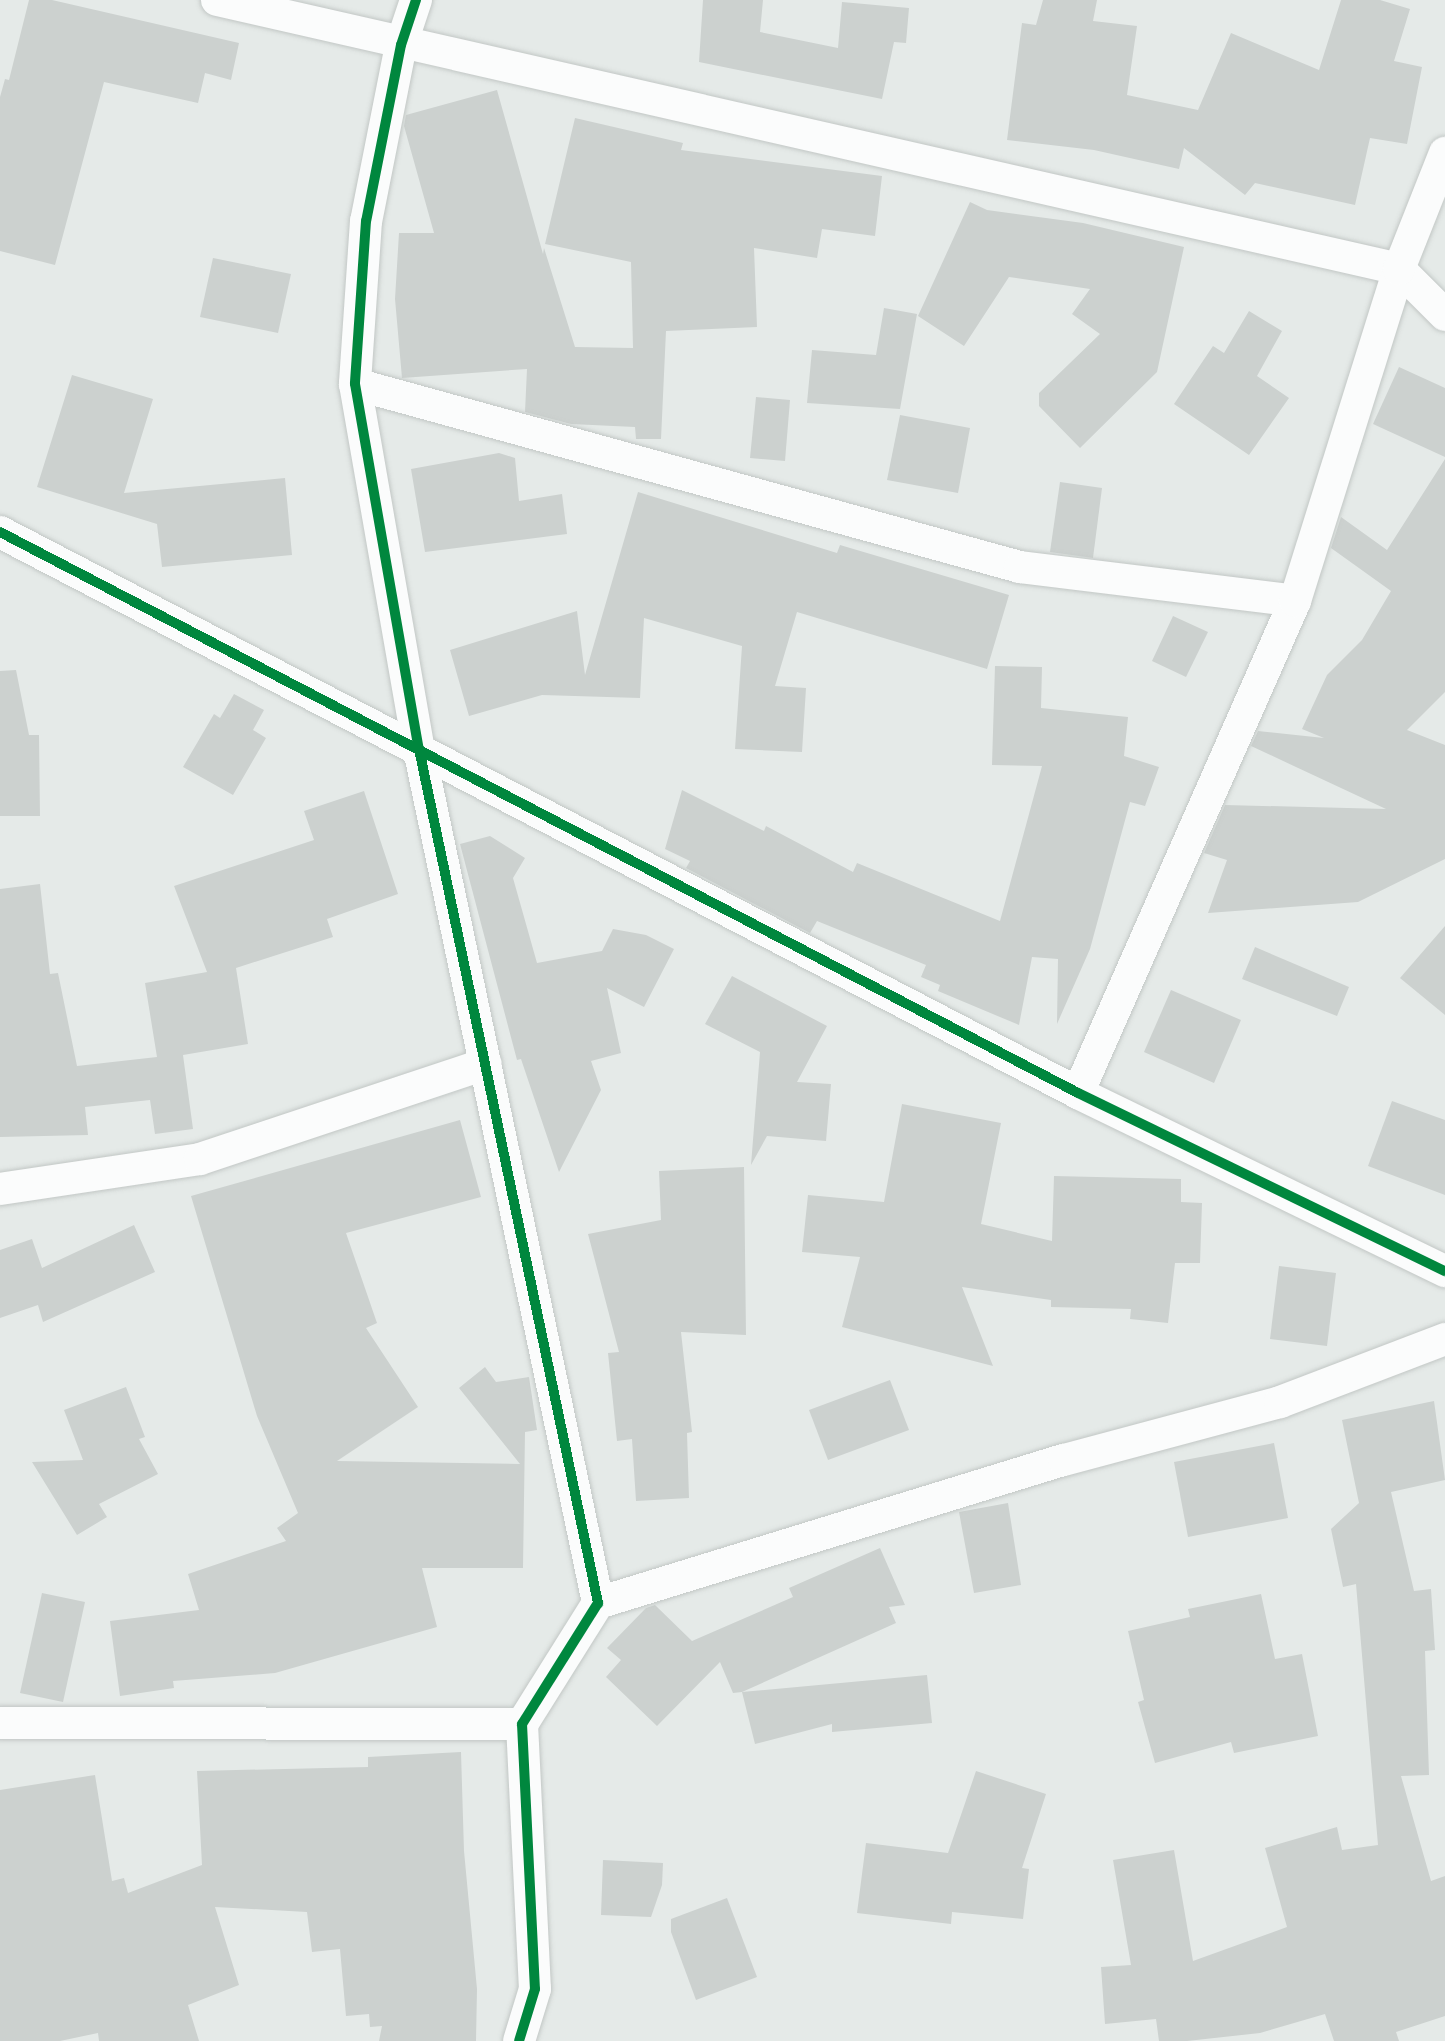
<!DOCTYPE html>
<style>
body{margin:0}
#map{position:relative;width:1445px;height:2041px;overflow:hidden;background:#e5eae8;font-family:"Public Sans",sans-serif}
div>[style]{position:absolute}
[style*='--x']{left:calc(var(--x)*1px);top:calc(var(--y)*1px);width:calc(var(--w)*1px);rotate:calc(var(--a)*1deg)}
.building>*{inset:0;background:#ccd1cf}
.roads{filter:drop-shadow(0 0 2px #c2c7c5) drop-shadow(0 0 2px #c2c7c5)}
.street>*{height:32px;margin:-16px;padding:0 16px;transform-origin:16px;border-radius:16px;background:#fbfcfc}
.cycleway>*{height:10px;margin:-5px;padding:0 5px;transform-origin:5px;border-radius:5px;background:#00873e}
span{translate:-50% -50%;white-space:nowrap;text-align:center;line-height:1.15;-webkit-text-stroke:5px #f3f9f7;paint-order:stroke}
</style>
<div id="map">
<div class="building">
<i style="clip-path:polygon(29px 0,52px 0,239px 43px,231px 80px,205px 73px,198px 103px,104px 82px,55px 265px,0 251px,0 97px,5px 79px,9px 80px)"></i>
<i style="clip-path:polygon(703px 0,763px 0,760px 32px,838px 48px,842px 2px,909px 8px,906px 43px,894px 42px,882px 99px,699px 62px)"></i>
<i style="clip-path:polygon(1043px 0,1097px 0,1093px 21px,1137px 26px,1127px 95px,1198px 110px,1231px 33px,1319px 70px,1341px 0,1380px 0,1410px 9px,1394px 61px,1422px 67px,1407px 144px,1370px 138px,1355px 205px,1255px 183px,1245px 195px,1184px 148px,1179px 169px,1094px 150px,1007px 140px,1022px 23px,1036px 25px)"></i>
<i style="clip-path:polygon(497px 90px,543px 254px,544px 248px,575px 347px,633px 348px,631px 262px,545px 244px,575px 118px,683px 143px,681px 150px,882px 176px,875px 236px,822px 229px,817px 258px,754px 248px,757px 327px,666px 331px,661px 439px,636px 439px,635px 427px,571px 424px,525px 412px,527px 369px,402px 378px,395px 299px,399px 233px,434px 233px,404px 126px,406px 115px)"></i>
<i style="clip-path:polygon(970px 202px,987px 210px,1083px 223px,1184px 247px,1157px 372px,1080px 448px,1039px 406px,1039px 393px,1100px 334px,1072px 314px,1090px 289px,1009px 277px,964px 346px,918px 316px)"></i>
<i style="clip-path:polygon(213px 258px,291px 274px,278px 333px,200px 317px)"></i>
<i style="clip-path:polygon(884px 308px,917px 314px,900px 409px,807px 403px,812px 350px,876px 355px)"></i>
<i style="clip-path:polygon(1249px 311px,1282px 331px,1257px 376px,1289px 398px,1249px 455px,1174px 404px,1213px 346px,1224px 353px)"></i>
<i style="clip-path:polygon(1399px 367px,1445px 388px,1445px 457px,1373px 424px)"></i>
<i style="clip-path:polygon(72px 375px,153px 399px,124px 493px,285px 478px,292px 555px,162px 567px,157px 524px,37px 487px)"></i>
<i style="clip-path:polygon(756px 397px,790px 400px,785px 461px,750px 458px)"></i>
<i style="clip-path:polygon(900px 415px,970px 428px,958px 493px,887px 480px)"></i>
<i style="clip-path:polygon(499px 453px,515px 458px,519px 501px,562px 494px,567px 534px,425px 552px,411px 469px)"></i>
<i style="clip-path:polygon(1445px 459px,1445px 692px,1407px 730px,1445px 745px,1445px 859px,1358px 902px,1208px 913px,1227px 860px,1204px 853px,1225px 805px,1386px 809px,1251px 746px,1258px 731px,1324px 738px,1302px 729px,1327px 675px,1362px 640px,1391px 591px,1331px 548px,1341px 517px,1387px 550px)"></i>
<i style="clip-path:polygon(1060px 482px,1102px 488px,1093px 558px,1050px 552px)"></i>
<i style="clip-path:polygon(638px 492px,837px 553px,840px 545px,1009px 595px,987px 669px,797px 612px,775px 686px,806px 688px,802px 752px,735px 749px,742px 646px,644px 618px,640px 698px,542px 695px,469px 716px,450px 650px,577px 611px,585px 675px)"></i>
<i style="clip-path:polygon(1173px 616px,1208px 632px,1186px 677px,1152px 661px)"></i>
<i style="clip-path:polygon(995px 666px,1042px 667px,1041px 708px,1128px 717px,1124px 756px,1159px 767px,1145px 806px,1130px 802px,1090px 949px,1057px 1024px,1058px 959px,1032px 957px,1019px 1025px,938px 991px,940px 985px,921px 977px,926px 965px,817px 921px,810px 933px,686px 868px,690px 861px,665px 849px,682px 790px,764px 831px,766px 826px,853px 872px,857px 863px,1000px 921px,1042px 766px,992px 765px)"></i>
<i style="clip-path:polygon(16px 670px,29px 735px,39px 735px,40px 816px,0 816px,0 671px)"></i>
<i style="clip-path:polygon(234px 694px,264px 710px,253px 730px,266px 738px,233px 795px,183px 767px,214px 714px,220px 718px)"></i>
<i style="clip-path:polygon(364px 791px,398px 894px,327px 919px,333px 937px,236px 968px,248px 1044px,183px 1055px,193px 1129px,155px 1134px,150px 1100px,85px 1107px,88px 1135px,0 1137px,0 889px,40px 884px,50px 974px,58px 973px,77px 1066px,157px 1057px,145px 983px,207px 972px,174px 886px,314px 840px,304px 811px)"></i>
<i style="clip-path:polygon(490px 836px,525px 858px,513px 878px,537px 963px,602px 951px,613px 929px,646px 935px,674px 949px,644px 1007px,607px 988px,621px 1053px,591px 1061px,601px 1090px,559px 1172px,521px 1059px,517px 1060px,460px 844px)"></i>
<i style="clip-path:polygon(1445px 926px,1445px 1015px,1400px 978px)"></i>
<i style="clip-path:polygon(1255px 947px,1349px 987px,1337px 1016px,1242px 979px)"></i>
<i style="clip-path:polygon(732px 976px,827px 1026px,797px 1082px,831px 1084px,826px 1141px,767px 1136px,751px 1165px,760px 1052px,705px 1024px)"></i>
<i style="clip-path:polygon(1171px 990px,1241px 1020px,1214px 1083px,1144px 1052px)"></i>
<i style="clip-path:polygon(1392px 1101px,1445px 1120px,1445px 1195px,1368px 1166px)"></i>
<i style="clip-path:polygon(902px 1104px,1001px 1123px,981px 1224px,1052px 1241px,1054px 1176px,1181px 1179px,1181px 1202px,1202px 1203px,1200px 1263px,1175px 1263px,1168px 1323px,1130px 1319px,1131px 1309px,1051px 1307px,1051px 1300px,962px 1287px,993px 1366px,842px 1327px,860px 1257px,802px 1252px,808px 1195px,884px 1202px)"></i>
<i style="clip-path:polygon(460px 1120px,481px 1197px,346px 1233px,377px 1323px,366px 1328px,418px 1407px,337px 1461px,520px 1464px,459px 1388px,485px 1367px,496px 1382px,529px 1377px,537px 1430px,525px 1432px,523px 1568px,422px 1568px,437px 1627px,275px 1673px,173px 1681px,174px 1688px,120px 1696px,110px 1621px,199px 1610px,188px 1574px,286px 1541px,277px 1528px,298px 1513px,257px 1416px,191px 1196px)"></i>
<i style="clip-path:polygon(744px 1167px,746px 1335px,681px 1332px,692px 1432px,687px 1433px,689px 1498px,636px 1501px,632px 1439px,617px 1441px,608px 1353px,619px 1352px,588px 1234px,661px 1220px,659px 1171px)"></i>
<i style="clip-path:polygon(134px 1225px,155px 1272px,43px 1322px,38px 1305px,0 1318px,0 1250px,32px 1239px,42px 1268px)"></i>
<i style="clip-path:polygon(1279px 1266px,1336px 1273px,1327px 1346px,1270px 1339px)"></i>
<i style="clip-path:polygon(890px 1380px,909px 1430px,828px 1460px,809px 1410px)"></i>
<i style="clip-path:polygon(126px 1387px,145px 1437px,139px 1439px,158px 1474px,99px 1504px,107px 1517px,77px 1535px,32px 1462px,83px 1460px,64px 1410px)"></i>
<i style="clip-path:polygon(1434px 1401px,1445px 1480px,1391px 1492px,1414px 1591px,1431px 1589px,1435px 1650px,1425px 1651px,1429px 1775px,1401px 1776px,1431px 1881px,1445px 1876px,1445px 2016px,1396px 2032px,1399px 2041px,1334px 2041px,1325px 2014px,1260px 2033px,1187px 2041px,1159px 2041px,1156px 2019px,1105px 2024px,1101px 1967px,1131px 1965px,1113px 1860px,1174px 1850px,1193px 1961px,1287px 1927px,1265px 1848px,1337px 1827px,1342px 1850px,1378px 1845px,1356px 1584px,1343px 1587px,1331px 1529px,1359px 1503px,1342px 1420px)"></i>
<i style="clip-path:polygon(1274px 1443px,1288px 1518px,1188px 1537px,1174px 1462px)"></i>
<i style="clip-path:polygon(1008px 1503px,1021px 1585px,974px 1593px,959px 1512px)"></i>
<i style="clip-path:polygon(880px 1548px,905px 1605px,889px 1607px,896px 1623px,742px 1692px,733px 1693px,720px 1662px,657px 1726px,606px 1677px,621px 1660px,607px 1648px,646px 1608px,655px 1605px,692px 1641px,793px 1597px,789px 1588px)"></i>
<i style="clip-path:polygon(42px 1593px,85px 1602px,63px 1702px,20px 1693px)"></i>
<i style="clip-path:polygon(1261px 1594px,1275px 1659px,1302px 1654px,1318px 1736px,1234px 1753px,1231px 1742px,1155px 1763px,1138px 1702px,1144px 1700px,1128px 1631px,1190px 1617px,1188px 1609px)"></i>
<i style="clip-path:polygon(927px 1675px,932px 1723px,832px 1732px,832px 1724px,755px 1744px,742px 1692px)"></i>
<i style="clip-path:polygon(461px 1752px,464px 1851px,477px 1989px,476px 2041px,379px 2041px,382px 2026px,370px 2027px,369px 2014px,346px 2016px,340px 1949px,312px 1952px,307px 1912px,215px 1907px,239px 1985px,188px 2005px,199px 2041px,99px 2041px,98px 2033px,60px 2041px,0 2041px,0 1790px,95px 1775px,112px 1881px,124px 1878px,128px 1893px,202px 1865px,197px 1771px,368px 1767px,368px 1757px)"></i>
<i style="clip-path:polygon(976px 1771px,1046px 1794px,1022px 1868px,1029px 1869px,1023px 1919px,952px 1912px,951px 1924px,857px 1913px,866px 1843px,948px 1853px)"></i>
<i style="clip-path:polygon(603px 1860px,663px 1863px,662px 1885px,651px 1917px,601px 1915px)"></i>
<i style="clip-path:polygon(727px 1898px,757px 1977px,696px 2000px,671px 1932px,671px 1919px)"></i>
</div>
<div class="roads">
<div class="street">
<i style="--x:217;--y:0;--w:1212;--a:12.82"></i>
<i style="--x:1399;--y:269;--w:65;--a:45"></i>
<i style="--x:416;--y:0;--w:47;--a:108.4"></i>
<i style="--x:401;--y:45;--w:179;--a:101.2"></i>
<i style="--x:366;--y:221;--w:163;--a:93.9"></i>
<i style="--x:355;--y:384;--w:371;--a:80.1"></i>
<i style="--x:419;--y:749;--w:873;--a:78.16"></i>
<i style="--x:598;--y:1603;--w:143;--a:122.1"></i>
<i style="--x:522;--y:1724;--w:265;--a:87.2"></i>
<i style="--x:535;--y:1989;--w:54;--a:107.1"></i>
<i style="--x:355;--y:384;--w:690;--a:15.39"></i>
<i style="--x:1020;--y:567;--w:277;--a:7"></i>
<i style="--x:0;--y:532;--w:1215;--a:27.49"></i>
<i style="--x:1078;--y:1093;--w:408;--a:25.9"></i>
<i style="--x:1078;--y:1093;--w:538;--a:-66.2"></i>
<i style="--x:1295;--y:601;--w:348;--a:-72.6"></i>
<i style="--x:1399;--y:269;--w:125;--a:-68.4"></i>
<i style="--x:0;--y:1189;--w:202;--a:-8.5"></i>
<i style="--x:200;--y:1159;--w:301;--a:-18.4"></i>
<i style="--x:598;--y:1603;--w:487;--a:-17.1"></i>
<i style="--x:1064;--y:1460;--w:224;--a:-15"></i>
<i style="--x:1280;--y:1402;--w:177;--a:-20.9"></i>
<i style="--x:0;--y:1723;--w:522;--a:0.11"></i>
</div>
</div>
<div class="cycleway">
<i style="--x:416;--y:0;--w:47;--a:108.4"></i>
<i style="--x:401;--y:45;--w:179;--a:101.2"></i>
<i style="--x:366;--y:221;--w:163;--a:93.9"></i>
<i style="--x:355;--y:384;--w:371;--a:80.1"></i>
<i style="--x:419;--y:749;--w:873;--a:78.16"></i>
<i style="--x:598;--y:1603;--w:143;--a:122.1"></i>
<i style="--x:522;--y:1724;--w:265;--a:87.2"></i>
<i style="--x:535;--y:1989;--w:54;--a:107.1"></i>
<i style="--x:0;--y:532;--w:1215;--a:27.49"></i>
<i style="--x:1078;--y:1093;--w:408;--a:25.9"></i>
</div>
</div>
